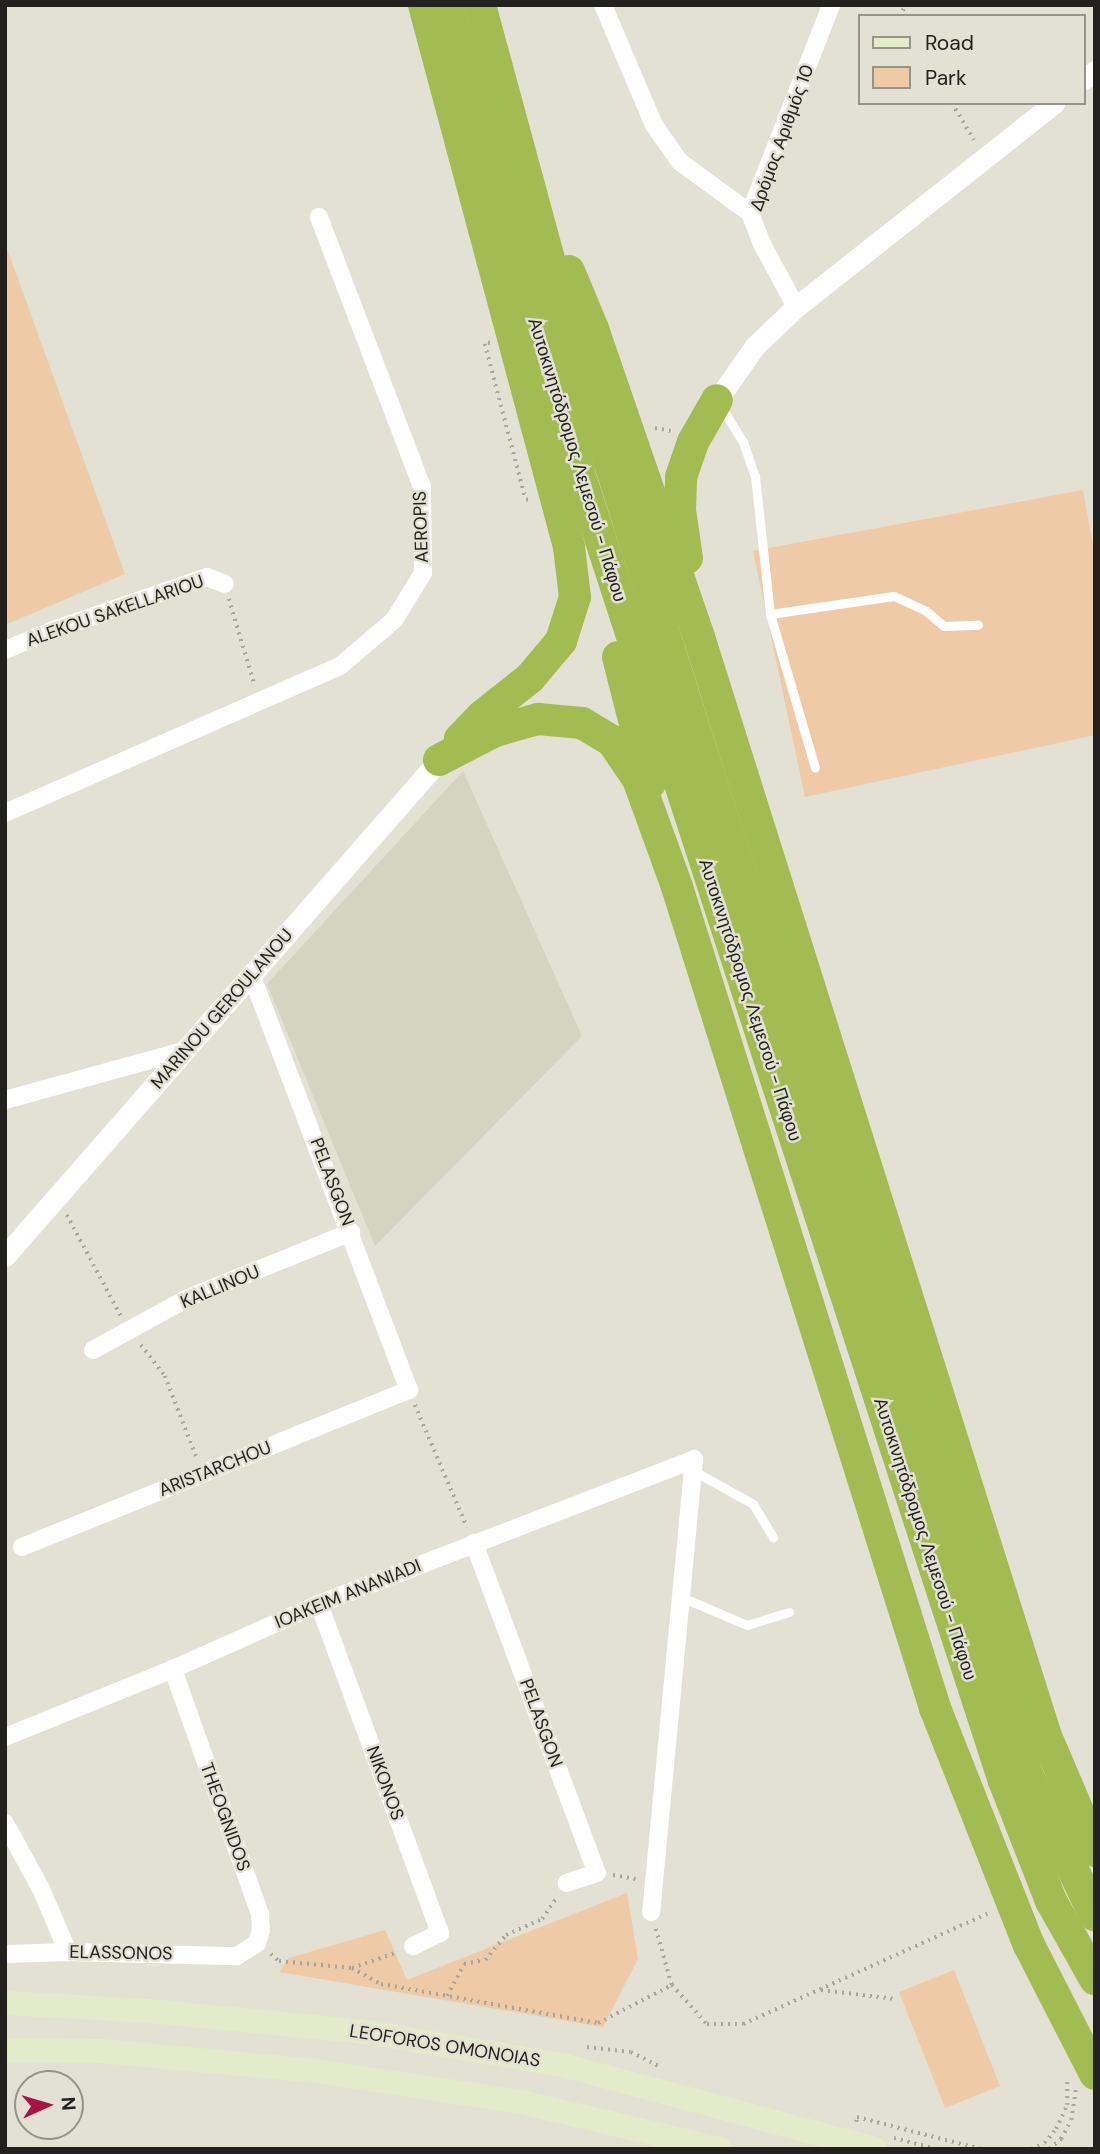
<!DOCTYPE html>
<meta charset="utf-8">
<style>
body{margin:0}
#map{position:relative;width:1100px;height:2154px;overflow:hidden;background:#e2e1d4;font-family:"DM Sans",sans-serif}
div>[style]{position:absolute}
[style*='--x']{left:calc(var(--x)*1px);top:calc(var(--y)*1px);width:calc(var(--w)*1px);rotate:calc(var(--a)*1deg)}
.built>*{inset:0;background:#d5d4c1}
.green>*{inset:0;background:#eecaa7}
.path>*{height:3.5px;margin-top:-1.75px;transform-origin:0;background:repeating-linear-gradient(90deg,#a7a69c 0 2px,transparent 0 7px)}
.service>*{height:9px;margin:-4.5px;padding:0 4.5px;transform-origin:4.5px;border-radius:4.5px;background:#fff}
.minor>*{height:18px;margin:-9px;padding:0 9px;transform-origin:9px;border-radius:9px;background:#fff}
.tertiary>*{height:21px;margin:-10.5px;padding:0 10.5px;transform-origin:10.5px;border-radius:10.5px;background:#fff}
.secondary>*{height:24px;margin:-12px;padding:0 12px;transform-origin:12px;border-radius:12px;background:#e3ebcb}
.motorway>*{height:32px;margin:-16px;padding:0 16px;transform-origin:16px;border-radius:16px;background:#a2bc51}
span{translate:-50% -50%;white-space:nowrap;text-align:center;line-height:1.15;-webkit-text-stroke:5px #e2e1d4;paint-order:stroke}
.street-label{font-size:18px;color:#22211d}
.frame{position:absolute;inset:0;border:7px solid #22211d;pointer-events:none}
.legend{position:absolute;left:858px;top:14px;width:228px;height:91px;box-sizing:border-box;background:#e2e1d4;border:2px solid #95948b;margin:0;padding:9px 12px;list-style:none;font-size:21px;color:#22211d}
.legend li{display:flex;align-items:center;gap:14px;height:35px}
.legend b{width:35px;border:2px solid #95948b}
.north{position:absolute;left:14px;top:2070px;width:70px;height:70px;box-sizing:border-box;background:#e2e1d4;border:2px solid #95948b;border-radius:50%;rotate:86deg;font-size:19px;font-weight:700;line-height:28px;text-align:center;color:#22211d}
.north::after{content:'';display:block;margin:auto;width:24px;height:32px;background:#a91345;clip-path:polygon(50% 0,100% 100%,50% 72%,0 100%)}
</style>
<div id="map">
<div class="built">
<i style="clip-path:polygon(463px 771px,582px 1036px,375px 1246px,267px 984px)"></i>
</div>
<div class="green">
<i style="clip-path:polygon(5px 243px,125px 574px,5px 625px)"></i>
<i style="clip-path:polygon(1083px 490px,1095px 556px,1095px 735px,805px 797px,753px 551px)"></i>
<i style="clip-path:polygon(627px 1893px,638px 1959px,603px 2027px,279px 1972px,289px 1958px,385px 1930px,407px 1980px)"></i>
<i style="clip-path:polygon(954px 1970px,1000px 2086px,945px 2108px,899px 1992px)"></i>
</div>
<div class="path">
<i style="--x:898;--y:16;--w:14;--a:-51"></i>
<i style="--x:952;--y:103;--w:43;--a:59.3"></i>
<i style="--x:490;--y:343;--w:5;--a:169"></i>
<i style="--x:485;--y:344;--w:161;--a:75.3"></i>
<i style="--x:526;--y:500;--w:4;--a:-14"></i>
<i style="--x:655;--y:428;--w:16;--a:11"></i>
<i style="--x:229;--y:599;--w:88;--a:73.4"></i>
<i style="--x:67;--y:1215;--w:115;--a:61.9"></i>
<i style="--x:141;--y:1345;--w:39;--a:52"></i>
<i style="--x:165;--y:1376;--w:86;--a:68.8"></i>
<i style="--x:415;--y:1405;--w:133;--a:66.9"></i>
<i style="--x:613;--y:1875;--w:23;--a:10"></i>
<i style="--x:656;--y:1929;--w:58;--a:74.1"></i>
<i style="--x:672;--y:1985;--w:52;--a:48.1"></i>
<i style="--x:707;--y:2024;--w:36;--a:0"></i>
<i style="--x:743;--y:2024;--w:268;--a:-24.3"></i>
<i style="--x:271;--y:1954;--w:11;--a:41"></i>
<i style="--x:279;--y:1961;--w:73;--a:5.5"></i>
<i style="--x:352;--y:1968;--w:49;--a:-19.2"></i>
<i style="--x:352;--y:1968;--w:33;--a:29"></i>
<i style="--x:381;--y:1984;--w:220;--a:10.2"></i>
<i style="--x:598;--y:2023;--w:83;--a:-27.2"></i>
<i style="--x:821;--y:1990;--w:75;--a:6.9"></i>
<i style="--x:447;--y:1996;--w:36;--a:-62"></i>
<i style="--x:464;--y:1964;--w:21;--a:-11"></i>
<i style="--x:485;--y:1960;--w:33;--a:-50"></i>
<i style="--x:506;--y:1935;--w:39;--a:-24"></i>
<i style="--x:542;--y:1919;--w:27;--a:-56"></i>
<i style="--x:587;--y:2047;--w:44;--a:6.5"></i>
<i style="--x:631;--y:2052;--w:31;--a:27"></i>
<i style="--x:856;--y:2122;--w:5;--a:-79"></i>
<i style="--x:857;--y:2117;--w:128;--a:14.5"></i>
<i style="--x:894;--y:2138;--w:43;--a:14.7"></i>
<i style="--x:1031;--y:2149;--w:14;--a:-25"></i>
<i style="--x:1044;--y:2143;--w:18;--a:-49"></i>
<i style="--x:1056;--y:2129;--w:26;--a:-65"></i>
<i style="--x:1067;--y:2105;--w:26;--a:-90"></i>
<i style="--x:1049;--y:2149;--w:16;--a:-40"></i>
<i style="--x:1061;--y:2139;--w:21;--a:-62"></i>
<i style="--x:1071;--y:2120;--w:30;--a:-81"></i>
</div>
<div class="service">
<i style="--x:720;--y:405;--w:44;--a:58.1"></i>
<i style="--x:743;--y:442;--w:36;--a:71"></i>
<i style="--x:755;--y:476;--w:139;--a:83.8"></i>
<i style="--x:770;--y:614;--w:160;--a:73.7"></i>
<i style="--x:770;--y:614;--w:125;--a:-8.3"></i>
<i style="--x:894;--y:596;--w:35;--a:25"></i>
<i style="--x:926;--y:611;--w:23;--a:40"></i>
<i style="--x:944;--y:626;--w:34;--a:-2"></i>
<i style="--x:692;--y:1470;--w:70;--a:29.1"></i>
<i style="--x:753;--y:1504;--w:39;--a:59"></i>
<i style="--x:681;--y:1597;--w:72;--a:23"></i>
<i style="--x:747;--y:1625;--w:44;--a:-17.2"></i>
</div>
<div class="minor">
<i style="--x:603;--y:5;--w:130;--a:67"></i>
<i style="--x:654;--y:125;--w:45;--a:54.9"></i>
<i style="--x:680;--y:162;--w:87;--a:36.1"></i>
<i style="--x:796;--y:307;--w:72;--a:-118.4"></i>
<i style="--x:762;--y:244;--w:33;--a:-111"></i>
<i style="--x:750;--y:213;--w:223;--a:-68.7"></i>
<i style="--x:5;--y:650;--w:55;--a:-22.4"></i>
<i style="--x:56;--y:629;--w:160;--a:-19"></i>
<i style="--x:207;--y:577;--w:19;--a:21"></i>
<i style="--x:5;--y:813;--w:366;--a:-23.7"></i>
<i style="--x:340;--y:666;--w:71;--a:-40.4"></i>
<i style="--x:394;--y:620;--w:55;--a:-58.3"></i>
<i style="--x:423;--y:573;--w:86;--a:-90.7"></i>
<i style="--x:422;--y:487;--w:289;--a:-110.9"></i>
<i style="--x:5;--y:1100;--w:188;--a:-15.4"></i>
<i style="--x:93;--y:1350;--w:108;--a:-28.7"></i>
<i style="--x:188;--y:1298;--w:176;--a:-22"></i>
<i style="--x:474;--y:1543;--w:352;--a:69.6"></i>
<i style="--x:597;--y:1873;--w:32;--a:162"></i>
<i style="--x:22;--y:1547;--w:418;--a:-22.1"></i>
<i style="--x:409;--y:1390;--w:443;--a:-110.8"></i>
<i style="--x:319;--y:1604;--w:351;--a:69.8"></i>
<i style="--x:440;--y:1933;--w:30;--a:154"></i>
<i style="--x:5;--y:1737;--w:181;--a:-22"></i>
<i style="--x:173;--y:1669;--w:160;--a:-24"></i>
<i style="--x:319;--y:1604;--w:402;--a:-21.1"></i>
<i style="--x:694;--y:1459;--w:455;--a:95.4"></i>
<i style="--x:5;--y:1823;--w:75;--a:61.4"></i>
<i style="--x:41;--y:1889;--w:69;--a:66.8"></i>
<i style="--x:5;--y:1954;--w:63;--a:-1.8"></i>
<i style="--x:68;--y:1952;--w:169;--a:1.4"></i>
<i style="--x:237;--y:1956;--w:24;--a:-33"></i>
<i style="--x:257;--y:1943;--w:14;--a:-73"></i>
<i style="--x:261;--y:1930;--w:16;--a:-94"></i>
<i style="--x:260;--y:1914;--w:260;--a:-109.6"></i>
</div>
<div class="tertiary">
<i style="--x:1084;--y:79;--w:14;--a:-36"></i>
<i style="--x:717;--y:400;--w:66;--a:-54.9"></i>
<i style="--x:755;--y:346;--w:57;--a:-43.6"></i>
<i style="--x:796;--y:307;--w:329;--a:-38.3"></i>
<i style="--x:5;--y:1256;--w:659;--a:-48.81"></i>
</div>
<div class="secondary">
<i style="--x:5;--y:2003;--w:144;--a:3.2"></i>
<i style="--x:149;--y:2011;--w:220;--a:5.5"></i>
<i style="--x:368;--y:2032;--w:197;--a:9.7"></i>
<i style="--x:562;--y:2065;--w:324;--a:15"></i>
<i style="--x:5;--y:2050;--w:96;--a:0.6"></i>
<i style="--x:101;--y:2051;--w:216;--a:5.3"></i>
<i style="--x:316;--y:2071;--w:207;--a:8.6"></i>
<i style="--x:521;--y:2102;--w:204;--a:13.3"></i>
</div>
<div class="motorway">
<i style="--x:424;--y:5;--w:561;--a:75.02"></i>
<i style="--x:569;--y:547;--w:50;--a:83.2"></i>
<i style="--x:575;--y:597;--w:46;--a:107.7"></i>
<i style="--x:561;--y:641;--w:48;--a:130"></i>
<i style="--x:530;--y:678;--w:61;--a:141.6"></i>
<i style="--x:482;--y:716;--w:32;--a:134"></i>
<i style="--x:447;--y:5;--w:486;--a:74.2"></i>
<i style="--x:579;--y:473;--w:1375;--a:72"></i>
<i style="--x:1004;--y:1781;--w:129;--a:68.6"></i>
<i style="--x:1051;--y:1901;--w:90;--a:60.6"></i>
<i style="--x:480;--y:5;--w:351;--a:74.8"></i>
<i style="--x:572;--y:344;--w:1501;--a:72.35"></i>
<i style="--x:1027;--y:1774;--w:157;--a:64.3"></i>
<i style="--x:569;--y:271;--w:63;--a:67.5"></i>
<i style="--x:593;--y:329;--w:326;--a:71"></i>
<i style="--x:699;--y:637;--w:1152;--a:72.48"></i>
<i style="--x:1046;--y:1736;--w:125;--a:66.9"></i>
<i style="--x:687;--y:558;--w:49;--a:-98.3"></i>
<i style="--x:680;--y:510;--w:33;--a:-88"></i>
<i style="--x:681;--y:477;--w:37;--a:-71"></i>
<i style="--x:693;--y:442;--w:48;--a:-60.3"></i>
<i style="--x:618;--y:657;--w:130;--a:75.7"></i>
<i style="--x:439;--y:760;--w:63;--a:-27.4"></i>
<i style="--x:495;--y:731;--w:45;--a:-15.6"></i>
<i style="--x:538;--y:719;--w:44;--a:5.2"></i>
<i style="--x:582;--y:723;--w:35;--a:31"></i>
<i style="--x:612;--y:741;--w:46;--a:55.6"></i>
<i style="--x:638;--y:779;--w:115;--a:70.1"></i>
<i style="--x:677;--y:887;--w:861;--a:72.55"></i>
<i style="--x:935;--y:1708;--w:255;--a:68.4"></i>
<i style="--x:1029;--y:1945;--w:145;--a:62.9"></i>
</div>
<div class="street-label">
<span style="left:782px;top:138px;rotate:-70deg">Δρόμος Αριθμός 10</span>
<span style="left:577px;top:460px;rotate:73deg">Αυτοκινητόδρομος Λεμεσού - Πάφου</span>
<span style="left:421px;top:527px;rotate:-92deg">AEROPIS</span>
<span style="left:115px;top:611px;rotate:-19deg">ALEKOU SAKELLARIOU</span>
<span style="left:750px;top:1000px;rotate:72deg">Αυτοκινητόδρομος Λεμεσού - Πάφου</span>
<span style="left:222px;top:1009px;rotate:-49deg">MARINOU GEROULANOU</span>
<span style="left:332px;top:1182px;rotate:69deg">PELASGON</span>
<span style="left:220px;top:1287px;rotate:-23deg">KALLINOU</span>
<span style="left:215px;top:1469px;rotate:-22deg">ARISTARCHOU</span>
<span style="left:925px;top:1539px;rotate:72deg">Αυτοκινητόδρομος Λεμεσού - Πάφου</span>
<span style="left:348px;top:1594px;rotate:-22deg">IOAKEIM ANANIADI</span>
<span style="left:541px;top:1723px;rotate:70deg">PELASGON</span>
<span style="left:385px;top:1783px;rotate:70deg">NIKONOS</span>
<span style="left:225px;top:1817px;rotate:70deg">THEOGNIDOS</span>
<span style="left:121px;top:1953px;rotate:1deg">ELASSONOS</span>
<span style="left:445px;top:2046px;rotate:9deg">LEOFOROS OMONOIAS</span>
</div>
<div class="frame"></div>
<ul class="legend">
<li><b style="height:9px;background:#e3ebcb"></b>Road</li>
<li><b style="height:19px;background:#eecaa7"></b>Park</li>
</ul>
<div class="north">N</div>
</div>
